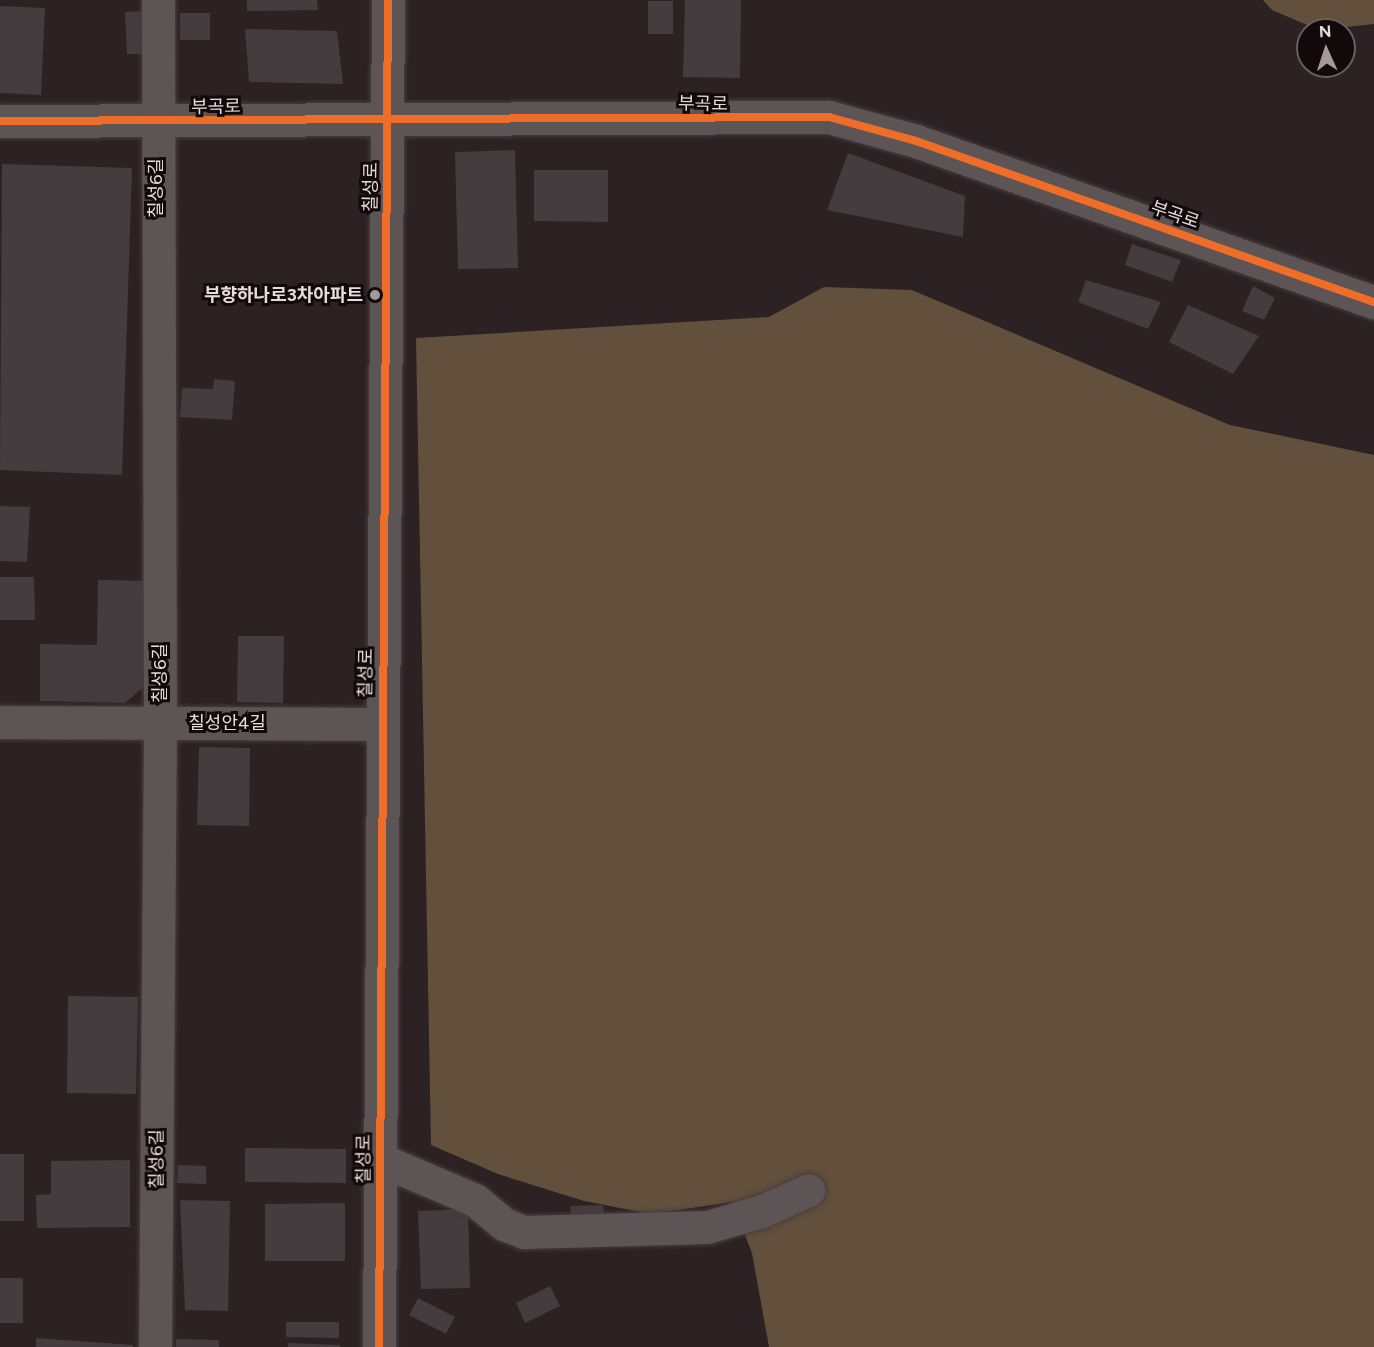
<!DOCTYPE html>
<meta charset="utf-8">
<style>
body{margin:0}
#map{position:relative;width:1374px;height:1347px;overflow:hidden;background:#2c2123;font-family:Figtree,"Noto Sans KR",sans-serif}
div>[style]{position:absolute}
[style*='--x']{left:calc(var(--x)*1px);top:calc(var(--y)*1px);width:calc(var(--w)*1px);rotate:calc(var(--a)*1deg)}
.forest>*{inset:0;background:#624f3c}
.building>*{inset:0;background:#453c3f}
.roads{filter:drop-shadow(0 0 2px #473c3e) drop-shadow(0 0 2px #473c3e)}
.minor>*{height:33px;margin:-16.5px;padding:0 16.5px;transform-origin:16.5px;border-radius:16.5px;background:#5d5455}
.cycleway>*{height:8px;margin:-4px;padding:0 4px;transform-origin:4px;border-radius:4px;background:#ee6e29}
.dots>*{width:16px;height:16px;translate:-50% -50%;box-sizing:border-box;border:3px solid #12090b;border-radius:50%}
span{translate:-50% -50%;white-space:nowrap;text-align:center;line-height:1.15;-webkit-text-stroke:6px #12090b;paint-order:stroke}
.street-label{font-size:18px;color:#e9dadc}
.poi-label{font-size:18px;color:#e9dadc;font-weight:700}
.right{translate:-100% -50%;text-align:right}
.north{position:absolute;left:1296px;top:18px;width:60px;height:60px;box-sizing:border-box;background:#12090b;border:2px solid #685d5f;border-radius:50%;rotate:357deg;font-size:16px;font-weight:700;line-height:24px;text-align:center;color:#e9dadc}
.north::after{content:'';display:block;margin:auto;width:21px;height:27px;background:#a7999b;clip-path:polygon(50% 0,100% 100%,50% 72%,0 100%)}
</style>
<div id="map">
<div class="forest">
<i style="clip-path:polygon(1263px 0,1374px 0,1374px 24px,1319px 30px,1272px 10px)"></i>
<i style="clip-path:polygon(824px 287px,912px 290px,1230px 425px,1374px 455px,1374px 1347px,769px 1347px,752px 1253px,732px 1202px,651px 1214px,584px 1201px,498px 1174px,431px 1145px,416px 338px,769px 317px)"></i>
</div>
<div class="building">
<i style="clip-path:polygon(247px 0,317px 0,318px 10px,247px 11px)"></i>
<i style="clip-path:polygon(685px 0,741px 0,740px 78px,683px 77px)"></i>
<i style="clip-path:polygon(648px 1px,673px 1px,673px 34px,648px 34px)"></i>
<i style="clip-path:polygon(0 6px,45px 8px,41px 95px,0 93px)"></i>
<i style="clip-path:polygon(143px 11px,145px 54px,127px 54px,125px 12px)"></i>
<i style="clip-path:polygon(180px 13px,210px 13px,210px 40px,180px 40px)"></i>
<i style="clip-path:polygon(245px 29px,337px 31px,343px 84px,249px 82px)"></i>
<i style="clip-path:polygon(515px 150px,518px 268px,458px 269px,455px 152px)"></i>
<i style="clip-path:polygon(848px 153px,965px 196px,963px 237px,827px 210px)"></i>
<i style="clip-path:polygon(2px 164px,132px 168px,122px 475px,0 470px)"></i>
<i style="clip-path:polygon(534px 170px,608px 170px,608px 222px,534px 221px)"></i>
<i style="clip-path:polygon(1132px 244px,1181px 260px,1172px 282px,1125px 265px)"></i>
<i style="clip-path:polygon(1086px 280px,1161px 302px,1148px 329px,1078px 302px)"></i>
<i style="clip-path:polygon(1253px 286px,1275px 298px,1264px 320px,1242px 311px)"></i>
<i style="clip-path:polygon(1188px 305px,1259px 336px,1233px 374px,1169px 342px)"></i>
<i style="clip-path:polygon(214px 379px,235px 381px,232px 420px,180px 417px,182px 388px,213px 389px)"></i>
<i style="clip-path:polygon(0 506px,30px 507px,27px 562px,0 561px)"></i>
<i style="clip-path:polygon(0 577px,34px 577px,35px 620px,0 620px)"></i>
<i style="clip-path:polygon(98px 580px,150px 581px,148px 683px,125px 703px,40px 701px,40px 644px,97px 645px)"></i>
<i style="clip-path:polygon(238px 636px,284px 636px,283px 703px,237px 702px)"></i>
<i style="clip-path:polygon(199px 747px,250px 748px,249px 826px,197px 825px)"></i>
<i style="clip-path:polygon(68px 996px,138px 997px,136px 1094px,67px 1093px)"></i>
<i style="clip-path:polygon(245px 1148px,346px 1149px,346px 1183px,245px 1182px)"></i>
<i style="clip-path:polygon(0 1154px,24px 1154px,24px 1221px,0 1221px)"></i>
<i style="clip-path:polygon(130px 1160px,130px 1227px,37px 1228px,36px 1195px,51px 1194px,51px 1161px)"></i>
<i style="clip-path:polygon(178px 1165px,206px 1166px,206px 1184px,177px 1183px)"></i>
<i style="clip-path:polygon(180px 1200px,230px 1201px,228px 1311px,185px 1310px)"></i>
<i style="clip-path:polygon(345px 1203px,345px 1261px,265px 1261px,265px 1204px)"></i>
<i style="clip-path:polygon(603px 1205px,605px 1223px,572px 1225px,570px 1206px)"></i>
<i style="clip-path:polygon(468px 1209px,470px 1288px,421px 1289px,418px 1211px)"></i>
<i style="clip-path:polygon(0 1278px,23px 1278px,23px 1323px,0 1323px)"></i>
<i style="clip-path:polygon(550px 1286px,560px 1306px,525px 1323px,516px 1303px)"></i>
<i style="clip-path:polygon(418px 1298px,455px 1317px,446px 1334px,409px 1315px)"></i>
<i style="clip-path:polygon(286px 1322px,339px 1322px,339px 1338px,286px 1337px)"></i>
<i style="clip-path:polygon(36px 1338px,133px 1345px,133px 1347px,36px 1347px)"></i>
<i style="clip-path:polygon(176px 1339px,219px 1340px,219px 1347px,176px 1347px)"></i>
<i style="clip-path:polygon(288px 1343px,340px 1345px,340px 1347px,288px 1347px)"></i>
</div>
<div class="roads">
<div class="minor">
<i style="--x:0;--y:121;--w:829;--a:-0.28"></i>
<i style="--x:829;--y:117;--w:90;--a:15.4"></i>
<i style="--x:916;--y:141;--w:485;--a:19.4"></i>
<i style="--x:0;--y:722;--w:381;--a:0.3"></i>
<i style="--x:379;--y:1159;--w:104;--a:23.1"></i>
<i style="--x:475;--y:1200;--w:38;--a:40"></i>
<i style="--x:504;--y:1224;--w:22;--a:22"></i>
<i style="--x:524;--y:1232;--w:183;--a:-1.6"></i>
<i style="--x:707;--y:1227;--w:57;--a:-16.2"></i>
<i style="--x:762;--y:1211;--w:51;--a:-24.1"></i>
<i style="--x:155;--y:1347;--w:624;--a:-89.54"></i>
<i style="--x:160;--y:723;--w:723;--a:-90.16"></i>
<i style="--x:379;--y:1347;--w:1347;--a:-89.62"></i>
</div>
</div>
<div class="cycleway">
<i style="--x:0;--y:121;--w:829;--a:-0.28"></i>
<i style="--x:829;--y:117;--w:90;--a:15.4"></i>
<i style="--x:916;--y:141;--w:485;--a:19.4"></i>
<i style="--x:379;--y:1347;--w:1347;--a:-89.62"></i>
</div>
<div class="dots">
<i style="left:375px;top:295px;background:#a7999b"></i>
</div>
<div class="street-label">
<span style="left:703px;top:104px;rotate:1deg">부곡로</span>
<span style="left:216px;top:107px;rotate:-1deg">부곡로</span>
<span style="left:371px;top:187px;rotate:-89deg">칠성로</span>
<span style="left:156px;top:188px;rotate:-90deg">칠성6길</span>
<span style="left:1175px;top:215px;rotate:19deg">부곡로</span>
<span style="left:160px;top:673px;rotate:-90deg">칠성6길</span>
<span style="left:366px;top:673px;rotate:-89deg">칠성로</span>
<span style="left:227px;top:723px">칠성안4길</span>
<span style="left:157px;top:1159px;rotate:-90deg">칠성6길</span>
<span style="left:364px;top:1159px;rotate:-90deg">칠성로</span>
</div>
<div class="poi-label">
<span class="right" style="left:363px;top:295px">부향하나로3차아파트</span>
</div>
<div class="north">N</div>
</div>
